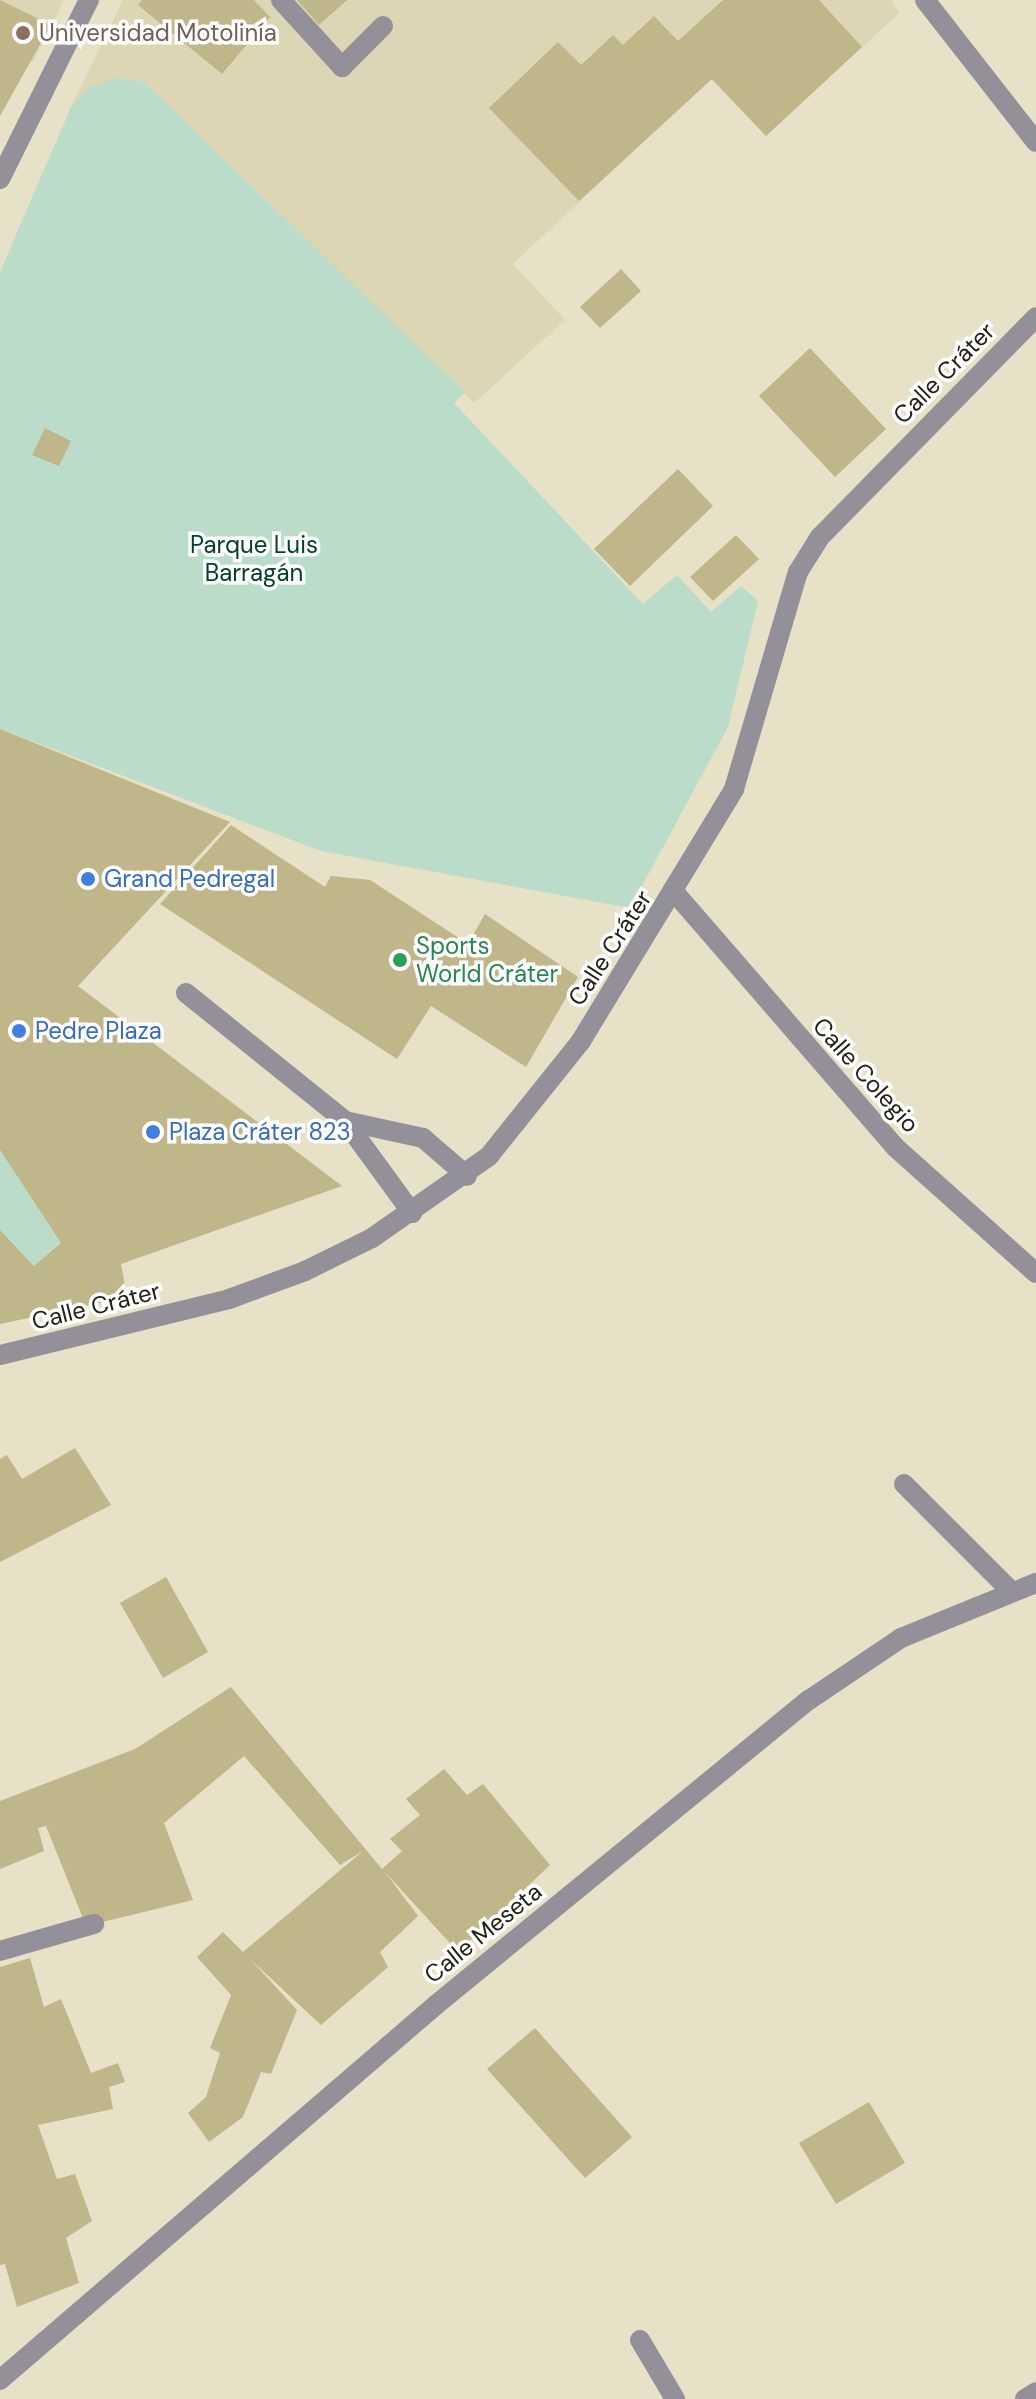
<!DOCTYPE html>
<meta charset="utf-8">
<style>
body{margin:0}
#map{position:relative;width:1036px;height:2399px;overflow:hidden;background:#e6e1c7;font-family:"DM Sans",sans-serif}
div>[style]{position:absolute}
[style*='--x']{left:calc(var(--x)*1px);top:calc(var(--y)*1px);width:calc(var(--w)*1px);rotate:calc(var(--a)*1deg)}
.built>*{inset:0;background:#ddd6b5}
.green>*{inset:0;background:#badcc9}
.building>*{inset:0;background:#bfb68a}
.service>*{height:20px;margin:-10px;padding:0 10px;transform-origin:10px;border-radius:10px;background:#93909a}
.minor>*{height:20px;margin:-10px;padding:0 10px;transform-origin:10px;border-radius:10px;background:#93909a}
.tertiary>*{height:20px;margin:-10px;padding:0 10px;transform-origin:10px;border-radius:10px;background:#93909a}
.dots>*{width:22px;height:22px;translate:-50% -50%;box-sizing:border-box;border:4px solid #fff;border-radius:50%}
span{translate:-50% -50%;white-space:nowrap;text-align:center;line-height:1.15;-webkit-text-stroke:7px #fff;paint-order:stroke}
.education-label{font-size:24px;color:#785e54}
.left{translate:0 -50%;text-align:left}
.street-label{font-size:24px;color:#222016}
.park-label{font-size:24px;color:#024028}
.shop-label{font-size:24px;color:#366cbe}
.leisure-label{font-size:24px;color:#27864d}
</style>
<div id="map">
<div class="built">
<i style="clip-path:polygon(0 0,64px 0,33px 62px,0 42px)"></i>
<i style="clip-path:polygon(123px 0,891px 0,899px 13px,766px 136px,711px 79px,513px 264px,565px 320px,474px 403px,144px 82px,90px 87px,72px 105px)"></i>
</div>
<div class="green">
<i style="clip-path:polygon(115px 78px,144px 82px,465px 392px,454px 403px,643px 604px,677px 575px,711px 612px,741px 586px,758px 601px,728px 727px,630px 908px,321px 851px,0 729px,0 272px,72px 105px,90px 87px)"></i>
<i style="clip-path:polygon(0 1150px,61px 1243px,34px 1266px,0 1230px)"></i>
</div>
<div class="building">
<i style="clip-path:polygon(0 0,51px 25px,0 116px)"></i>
<i style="clip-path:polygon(142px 0,254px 0,270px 17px,222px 74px,138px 5px)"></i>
<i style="clip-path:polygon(297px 0,347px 0,319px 25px)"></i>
<i style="clip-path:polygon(723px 0,819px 0,862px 47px,766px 136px,712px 79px,579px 201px,489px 108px,558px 42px,581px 65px,613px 35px,623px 45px,654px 16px,678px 41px)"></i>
<i style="clip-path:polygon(621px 269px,641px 291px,600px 328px,580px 307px)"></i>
<i style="clip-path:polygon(810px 348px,886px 429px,835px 477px,759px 396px)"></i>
<i style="clip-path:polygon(45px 428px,71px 441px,59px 466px,32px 455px)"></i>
<i style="clip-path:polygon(678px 469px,713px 506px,630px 586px,594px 549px)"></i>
<i style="clip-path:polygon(736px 535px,759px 559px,713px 601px,690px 577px)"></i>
<i style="clip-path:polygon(0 729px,230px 822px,78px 986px,342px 1186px,121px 1264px,127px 1297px,0 1324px,0 1230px,34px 1266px,61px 1243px,0 1150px)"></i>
<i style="clip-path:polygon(231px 825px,325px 887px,331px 876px,370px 880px,468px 944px,485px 914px,578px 977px,526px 1067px,431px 1006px,397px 1059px,160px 904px)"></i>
<i style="clip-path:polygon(75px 1448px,111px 1505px,0 1562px,0 1459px,7px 1455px,22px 1479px)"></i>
<i style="clip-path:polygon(166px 1577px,208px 1652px,163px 1678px,120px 1603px)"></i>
<i style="clip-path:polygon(231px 1687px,382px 1869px,402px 1851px,390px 1839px,420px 1815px,406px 1799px,444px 1769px,467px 1795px,483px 1784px,550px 1865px,458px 1952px,385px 1872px,418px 1916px,380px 1952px,388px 1967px,321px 2025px,250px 1959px,297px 2010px,271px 2074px,261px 2072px,243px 2117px,209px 2142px,188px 2113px,206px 2097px,220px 2053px,210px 2048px,231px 1995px,197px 1957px,223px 1932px,243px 1952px,363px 1851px,340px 1865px,244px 1756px,164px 1823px,193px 1900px,86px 1926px,46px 1826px,38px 1828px,44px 1851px,0 1869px,0 1801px,135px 1749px)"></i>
<i style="clip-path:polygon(30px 1958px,44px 2007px,61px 1999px,91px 2073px,118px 2063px,125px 2082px,109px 2087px,113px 2109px,38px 2125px,57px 2179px,75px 2174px,92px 2221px,66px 2238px,79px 2283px,17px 2307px,5px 2264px,0 2265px,0 1967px)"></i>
<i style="clip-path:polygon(535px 2028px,632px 2137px,585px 2178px,487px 2069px)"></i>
<i style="clip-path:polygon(869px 2102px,905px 2163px,836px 2204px,799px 2143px)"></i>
</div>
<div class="service">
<i style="--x:281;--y:0;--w:91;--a:47.7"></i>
<i style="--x:342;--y:67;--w:58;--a:-45"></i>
<i style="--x:186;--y:993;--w:204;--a:38.8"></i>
<i style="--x:345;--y:1121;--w:114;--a:53.9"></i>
<i style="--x:345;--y:1121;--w:80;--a:12.3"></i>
<i style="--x:423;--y:1138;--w:58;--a:40.8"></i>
<i style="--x:904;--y:1484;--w:150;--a:45"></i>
<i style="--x:0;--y:1951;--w:98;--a:-16"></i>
<i style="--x:640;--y:2340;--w:69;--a:59.3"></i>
</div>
<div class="minor">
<i style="--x:925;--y:0;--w:180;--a:52"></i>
<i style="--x:676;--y:894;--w:335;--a:49.1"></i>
<i style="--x:895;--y:1147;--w:189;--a:41.8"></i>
<i style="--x:0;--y:1355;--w:236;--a:-13.7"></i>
<i style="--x:229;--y:1299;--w:81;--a:-20.2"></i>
<i style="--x:305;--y:1271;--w:75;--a:-26.2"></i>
<i style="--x:372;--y:1238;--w:143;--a:-35"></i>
<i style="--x:489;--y:1156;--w:147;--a:-51.3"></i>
<i style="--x:581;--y:1041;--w:295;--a:-58.7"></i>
<i style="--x:734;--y:789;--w:226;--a:-73.6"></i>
<i style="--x:798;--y:572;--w:40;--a:-58"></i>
<i style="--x:819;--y:538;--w:310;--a:-45.5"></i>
<i style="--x:0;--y:2380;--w:576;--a:-40.71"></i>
<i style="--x:437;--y:2004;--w:480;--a:-39.3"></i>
<i style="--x:809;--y:1700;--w:111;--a:-34"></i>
<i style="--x:901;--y:1638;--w:146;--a:-22.2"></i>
<i style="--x:1025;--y:2399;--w:13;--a:-32"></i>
</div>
<div class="tertiary">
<i style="--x:0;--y:179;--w:200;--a:-63.6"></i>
</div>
<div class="dots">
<i style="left:23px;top:33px;background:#8d6e63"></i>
<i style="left:88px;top:879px;background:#3f7fe0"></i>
<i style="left:400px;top:960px;background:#2e9e5b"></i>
<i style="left:19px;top:1031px;background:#3f7fe0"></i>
<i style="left:153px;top:1132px;background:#3f7fe0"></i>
</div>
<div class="education-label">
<span class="left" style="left:39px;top:33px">Universidad Motolinía</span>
</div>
<div class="street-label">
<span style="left:944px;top:373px;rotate:-45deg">Calle Cráter</span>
<span style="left:610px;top:948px;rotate:-57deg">Calle Cráter</span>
<span style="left:866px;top:1075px;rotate:48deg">Calle Colegio</span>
<span style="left:96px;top:1306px;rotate:-14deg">Calle Cráter</span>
<span style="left:483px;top:1933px;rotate:-39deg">Calle Meseta</span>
</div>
<div class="park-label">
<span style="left:254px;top:559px">Parque Luis<br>Barragán</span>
</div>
<div class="shop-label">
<span class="left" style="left:104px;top:879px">Grand Pedregal</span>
<span class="left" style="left:35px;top:1031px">Pedre Plaza</span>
<span class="left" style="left:169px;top:1132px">Plaza Cráter 823</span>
</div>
<div class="leisure-label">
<span class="left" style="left:416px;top:960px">Sports<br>World Cráter</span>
</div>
</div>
